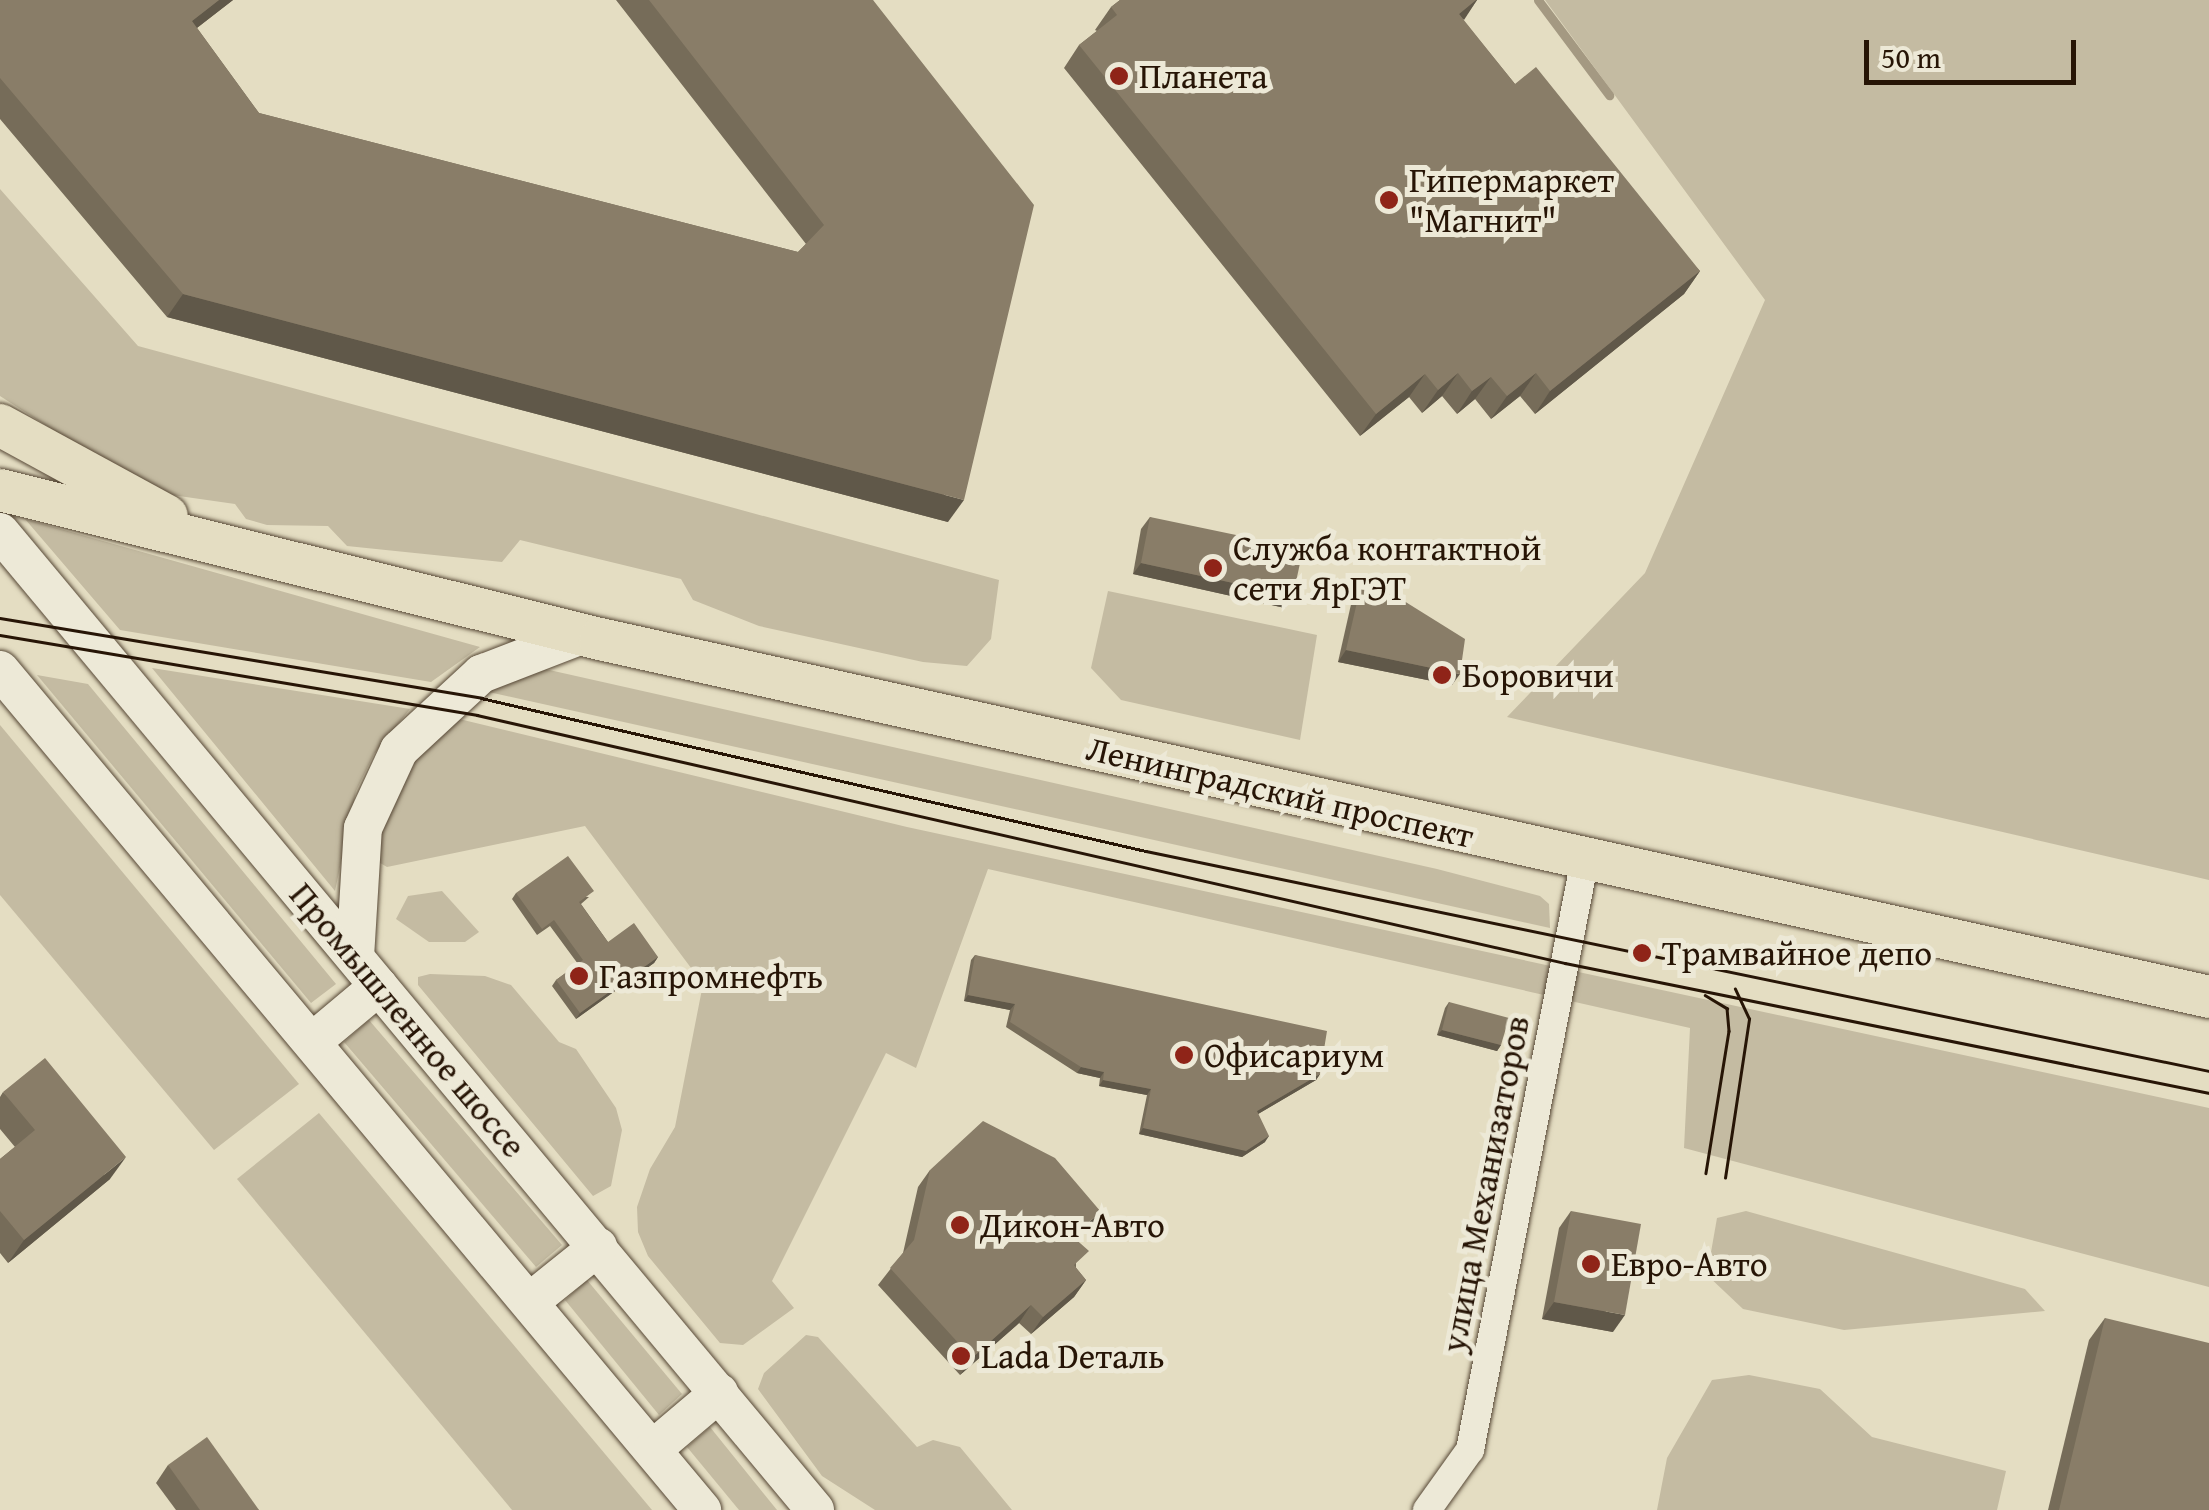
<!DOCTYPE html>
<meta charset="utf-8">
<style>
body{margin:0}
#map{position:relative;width:2209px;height:1510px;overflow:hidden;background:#e4ddc2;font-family:"Gentium Book Plus",serif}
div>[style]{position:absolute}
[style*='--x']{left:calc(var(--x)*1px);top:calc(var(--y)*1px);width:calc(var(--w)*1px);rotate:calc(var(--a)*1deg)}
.green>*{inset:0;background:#c4bba2}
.stream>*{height:9px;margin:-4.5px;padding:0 4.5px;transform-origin:4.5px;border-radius:4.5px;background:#a49982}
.roads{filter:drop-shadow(0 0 2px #564735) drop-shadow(0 0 2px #564735)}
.street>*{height:28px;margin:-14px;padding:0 14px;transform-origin:14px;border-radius:14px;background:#ede9d7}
.secondary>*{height:38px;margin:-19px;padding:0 19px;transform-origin:19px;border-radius:19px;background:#ede9d7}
.primary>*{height:42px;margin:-21px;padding:0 21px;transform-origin:21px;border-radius:21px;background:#e4ddc2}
.tram>*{height:2.5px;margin:-1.25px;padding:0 1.25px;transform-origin:1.25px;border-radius:1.25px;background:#271506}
.wall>*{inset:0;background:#766c59}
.shaded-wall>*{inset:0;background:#605849}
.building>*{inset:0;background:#897d68}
.dots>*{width:28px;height:28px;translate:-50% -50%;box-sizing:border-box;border:5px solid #ede9d7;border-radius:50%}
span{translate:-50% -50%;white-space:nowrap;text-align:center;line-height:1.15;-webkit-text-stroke:10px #ede9d7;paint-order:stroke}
.poi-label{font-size:35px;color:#271506}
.left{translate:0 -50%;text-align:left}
.street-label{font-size:35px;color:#271506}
.scale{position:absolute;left:1864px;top:40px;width:212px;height:45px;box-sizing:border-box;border:5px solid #271506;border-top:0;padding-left:12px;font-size:30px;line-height:35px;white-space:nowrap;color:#271506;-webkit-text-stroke:8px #ede9d7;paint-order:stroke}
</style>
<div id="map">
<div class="green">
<i style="clip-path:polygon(1545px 0,2209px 0,2209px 880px,1507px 717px,1645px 573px,1765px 300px)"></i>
<i style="clip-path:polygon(0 189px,138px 346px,999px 580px,991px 639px,967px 666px,923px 662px,759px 626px,693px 600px,681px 579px,520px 540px,502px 562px,347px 546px,328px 526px,267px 525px,246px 519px,235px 504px,172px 495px,89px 453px,0 396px)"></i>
<i style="clip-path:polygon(25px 519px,387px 621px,480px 647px,431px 682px,120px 630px)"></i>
<i style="clip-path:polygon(1108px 591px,1317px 635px,1300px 740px,1121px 700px,1091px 668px)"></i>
<i style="clip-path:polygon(527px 665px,1437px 869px,1540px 896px,1549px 904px,1550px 928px,484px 691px)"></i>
<i style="clip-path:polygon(152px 668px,410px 709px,374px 754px,356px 791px,335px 891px)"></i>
<i style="clip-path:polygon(37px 675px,88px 684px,336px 984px,311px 1003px)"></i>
<i style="clip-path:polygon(455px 718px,907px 827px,2209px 1108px,2209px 1287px,1684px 1148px,1690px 1028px,988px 869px,916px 1068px,886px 1053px,772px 1281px,794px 1308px,743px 1345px,720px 1343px,648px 1256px,638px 1232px,637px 1207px,650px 1169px,675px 1127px,703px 984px,585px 826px,387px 867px,375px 860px,385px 811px,402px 774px)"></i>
<i style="clip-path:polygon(0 725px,299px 1084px,214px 1150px,0 895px)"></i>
<i style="clip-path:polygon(442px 891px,479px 932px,465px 942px,429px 942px,396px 919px,408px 896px)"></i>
<i style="clip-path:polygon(430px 974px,485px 976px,511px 985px,559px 1042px,576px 1049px,616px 1108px,622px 1130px,611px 1186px,593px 1196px,418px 985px,418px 977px)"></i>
<i style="clip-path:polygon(369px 1020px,562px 1245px,536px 1267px,344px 1042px)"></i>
<i style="clip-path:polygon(319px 1113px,652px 1510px,512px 1510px,237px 1179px)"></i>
<i style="clip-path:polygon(1746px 1211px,2025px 1289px,2045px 1311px,1844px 1330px,1743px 1309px,1707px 1275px,1717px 1218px)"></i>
<i style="clip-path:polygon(587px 1280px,682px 1394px,659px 1415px,565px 1300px)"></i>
<i style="clip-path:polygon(806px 1335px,818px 1337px,917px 1447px,933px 1440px,960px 1447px,1012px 1510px,875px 1510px,822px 1476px,758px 1389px,764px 1373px)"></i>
<i style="clip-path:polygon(1749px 1375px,1820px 1389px,1872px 1437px,2006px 1471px,1997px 1510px,1657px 1510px,1667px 1458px,1712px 1380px)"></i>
<i style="clip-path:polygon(710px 1427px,777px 1510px,739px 1510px,687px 1447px)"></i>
</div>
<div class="stream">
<i style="--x:1538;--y:0;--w:119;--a:53.2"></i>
</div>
<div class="roads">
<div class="street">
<i style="--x:1427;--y:1510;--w:74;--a:-54.4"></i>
<i style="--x:1470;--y:1450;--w:602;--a:-78.99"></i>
</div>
<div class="secondary">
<i style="--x:0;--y:532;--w:1273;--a:50.19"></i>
<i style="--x:0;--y:670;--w:1095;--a:50.11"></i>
<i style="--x:355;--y:957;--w:129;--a:-86.5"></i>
<i style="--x:363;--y:828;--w:86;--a:-65.2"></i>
<i style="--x:399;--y:750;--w:112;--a:-42.8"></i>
<i style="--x:481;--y:674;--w:108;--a:-21.1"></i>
<i style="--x:312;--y:1042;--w:87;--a:-39.9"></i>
<i style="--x:532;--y:1300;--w:85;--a:-38.8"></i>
<i style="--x:653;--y:1449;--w:87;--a:-40.3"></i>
</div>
<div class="primary">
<i style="--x:0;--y:425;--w:190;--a:28.6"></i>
<i style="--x:0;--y:490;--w:618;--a:13.95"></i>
<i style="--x:600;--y:639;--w:1648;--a:12.54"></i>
</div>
</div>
<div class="tram">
<i style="--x:0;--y:618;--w:488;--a:9.4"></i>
<i style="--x:481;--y:698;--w:682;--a:12.96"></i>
<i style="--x:1146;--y:851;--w:1086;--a:11.69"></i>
<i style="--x:0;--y:635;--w:484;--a:9.5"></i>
<i style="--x:477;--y:715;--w:1116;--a:12.84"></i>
<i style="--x:1565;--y:963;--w:657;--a:11.41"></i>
<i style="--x:1705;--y:995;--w:26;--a:31"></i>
<i style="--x:1727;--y:1008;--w:23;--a:85"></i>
<i style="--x:1729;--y:1031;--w:144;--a:99.2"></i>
<i style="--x:1725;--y:1178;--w:161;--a:-81.4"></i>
<i style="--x:1749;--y:1019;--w:33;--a:-115"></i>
</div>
<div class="wall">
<i style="clip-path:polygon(0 0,233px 0,197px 28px,259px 113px,798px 252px,806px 244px,616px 0,873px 0,948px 522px,167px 317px,0 119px)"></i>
<i style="clip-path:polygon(1120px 0,1477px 0,1463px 20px,1515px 84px,1700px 271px,1684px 294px,1535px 414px,1520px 396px,1491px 419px,1475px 399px,1457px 414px,1442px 396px,1422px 413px,1409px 397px,1360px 436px,1064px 68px,1079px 45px,1097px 31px,1095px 30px,1111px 7px)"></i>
<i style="clip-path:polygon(1150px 517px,1293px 596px,1285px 608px,1133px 574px,1141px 529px)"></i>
<i style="clip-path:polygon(1360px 589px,1452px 685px,1338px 662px,1352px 600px)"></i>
<i style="clip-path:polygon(516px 893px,589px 897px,581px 904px,608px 942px,658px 957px,654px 963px,576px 1019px,552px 986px,556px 980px,578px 964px,550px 926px,537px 935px,512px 899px)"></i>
<i style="clip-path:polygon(975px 955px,1320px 1074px,1316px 1080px,1258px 1114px,1265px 1142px,1242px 1157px,1139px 1134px,1147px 1095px,1099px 1086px,1100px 1078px,1077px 1073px,1006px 1027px,1010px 1010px,964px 1001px,971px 960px)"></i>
<i style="clip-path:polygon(1449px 1002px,1501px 1045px,1497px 1051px,1437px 1035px,1445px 1008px)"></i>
<i style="clip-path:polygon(3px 1092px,110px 1179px,8px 1263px,0 1253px,0 1159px,15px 1147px,0 1129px,0 1097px)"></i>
<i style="clip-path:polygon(930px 1170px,1089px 1229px,1076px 1240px,1076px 1268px,1086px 1280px,1074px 1297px,1031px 1334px,1019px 1323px,960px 1375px,878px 1285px,903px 1253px,918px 1187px)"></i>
<i style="clip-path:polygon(1571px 1211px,1613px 1332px,1542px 1319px,1559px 1228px)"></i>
<i style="clip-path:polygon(2105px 1318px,2209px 1510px,2048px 1510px,2089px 1340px)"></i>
<i style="clip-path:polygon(168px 1465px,259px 1510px,176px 1510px,156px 1483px)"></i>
</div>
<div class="shaded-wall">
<i style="clip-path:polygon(219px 0,233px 0,176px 44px,192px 21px)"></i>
<i style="clip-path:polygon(1476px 0,1477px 0,1464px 20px,1459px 14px)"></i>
<i style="clip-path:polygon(1700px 271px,1684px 294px,1535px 414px,1550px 391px)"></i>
<i style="clip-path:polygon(183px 294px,964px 500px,948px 522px,167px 317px)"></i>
<i style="clip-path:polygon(1458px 373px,1442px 396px,1422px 413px,1438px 390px)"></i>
<i style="clip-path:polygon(1536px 373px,1520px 396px,1491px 419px,1507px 396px)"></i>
<i style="clip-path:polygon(1425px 374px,1409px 397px,1360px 436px,1376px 414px)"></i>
<i style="clip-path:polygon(1491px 377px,1475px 399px,1457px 414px,1472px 391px)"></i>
<i style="clip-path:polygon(1141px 563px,1293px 596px,1285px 608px,1133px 574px)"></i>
<i style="clip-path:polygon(1346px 650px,1460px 674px,1452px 685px,1338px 662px)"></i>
<i style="clip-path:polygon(658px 957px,654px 963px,576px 1019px,580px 1013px)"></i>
<i style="clip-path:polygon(968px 995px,1015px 1004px,1010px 1010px,964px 1001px)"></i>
<i style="clip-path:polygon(1442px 1030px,1501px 1045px,1497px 1051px,1437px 1035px)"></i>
<i style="clip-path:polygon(1081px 1067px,1104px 1072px,1100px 1078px,1077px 1073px)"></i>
<i style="clip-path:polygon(1320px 1074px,1316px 1080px,1253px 1117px,1257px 1111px)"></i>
<i style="clip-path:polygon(1103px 1080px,1151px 1089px,1147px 1095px,1099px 1086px)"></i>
<i style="clip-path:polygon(1143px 1128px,1269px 1136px,1265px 1142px,1242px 1157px,1139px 1134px)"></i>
<i style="clip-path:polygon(126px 1157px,110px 1179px,8px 1263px,24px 1240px)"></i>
<i style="clip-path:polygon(1101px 1212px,1089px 1229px,1060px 1253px,1072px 1236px)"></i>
<i style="clip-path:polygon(1086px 1280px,1074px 1297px,1031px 1334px,1043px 1317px)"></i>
<i style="clip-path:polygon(1554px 1302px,1625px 1315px,1613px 1332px,1542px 1319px)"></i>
<i style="clip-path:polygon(1031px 1305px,1019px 1323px,960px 1375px,972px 1358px)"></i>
</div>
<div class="building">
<i style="clip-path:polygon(0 0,219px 0,192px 21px,259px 113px,798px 252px,824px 225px,649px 0,873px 0,1034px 205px,964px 500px,183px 294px,0 78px)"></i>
<i style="clip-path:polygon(1120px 0,1476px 0,1459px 14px,1515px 84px,1536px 67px,1700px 271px,1550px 391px,1536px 373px,1507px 396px,1491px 377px,1472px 391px,1458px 373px,1438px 390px,1425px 374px,1376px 414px,1079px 45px,1117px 15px,1111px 7px)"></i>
<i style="clip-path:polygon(1150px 517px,1303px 549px,1293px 596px,1141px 563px)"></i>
<i style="clip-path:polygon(1360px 589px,1396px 596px,1465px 639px,1460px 674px,1346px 650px)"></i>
<i style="clip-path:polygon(568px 856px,594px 891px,579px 902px,608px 942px,634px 923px,658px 957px,580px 1013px,556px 980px,583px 960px,554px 920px,542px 929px,516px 893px)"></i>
<i style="clip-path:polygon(975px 955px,1327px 1031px,1320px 1074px,1257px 1111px,1269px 1136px,1246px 1151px,1143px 1128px,1151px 1089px,1103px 1080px,1104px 1072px,1081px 1067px,1010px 1022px,1015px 1004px,968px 995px)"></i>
<i style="clip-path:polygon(1449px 1002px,1509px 1018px,1501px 1045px,1442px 1030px)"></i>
<i style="clip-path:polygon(45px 1058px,126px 1157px,24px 1240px,0 1211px,0 1159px,35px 1130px,3px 1092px)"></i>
<i style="clip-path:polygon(983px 1121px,1055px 1158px,1101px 1212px,1072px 1236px,1089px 1251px,1074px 1265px,1086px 1280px,1043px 1317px,1031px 1305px,972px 1358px,890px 1268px,914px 1240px,930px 1170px)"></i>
<i style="clip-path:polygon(1571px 1211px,1641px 1224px,1625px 1315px,1554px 1302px)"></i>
<i style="clip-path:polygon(2105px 1318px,2209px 1343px,2209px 1510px,2059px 1510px)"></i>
<i style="clip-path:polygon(207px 1437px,259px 1510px,200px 1510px,168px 1465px)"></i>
</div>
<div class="dots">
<i style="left:1119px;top:76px;background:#8f2418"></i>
<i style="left:1389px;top:200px;background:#8f2418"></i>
<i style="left:1213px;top:568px;background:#8f2418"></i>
<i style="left:1442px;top:675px;background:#8f2418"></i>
<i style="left:1642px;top:953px;background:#8f2418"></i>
<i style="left:579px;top:976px;background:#8f2418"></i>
<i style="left:1184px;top:1055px;background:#8f2418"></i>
<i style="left:960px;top:1225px;background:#8f2418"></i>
<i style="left:1591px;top:1264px;background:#8f2418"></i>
<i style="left:961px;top:1356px;background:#8f2418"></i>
</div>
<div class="poi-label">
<span class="left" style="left:1139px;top:76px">Планета</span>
<span class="left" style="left:1409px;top:200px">Гипермаркет<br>"Магнит"</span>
<span class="left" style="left:1233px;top:568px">Служба контактной<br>сети ЯрГЭТ</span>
<span class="left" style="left:1462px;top:675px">Боровичи</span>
<span class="left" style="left:1662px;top:953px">Трамвайное депо</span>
<span class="left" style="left:599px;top:976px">Газпромнефть</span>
<span class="left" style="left:1204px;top:1055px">Офисариум</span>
<span class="left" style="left:980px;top:1225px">Дикон-Авто</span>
<span class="left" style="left:1611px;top:1264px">Евро-Авто</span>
<span class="left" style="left:981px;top:1356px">Lada Dеталь</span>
</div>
<div class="street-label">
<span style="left:1280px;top:792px;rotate:13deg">Ленинградский проспект</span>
<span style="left:408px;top:1020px;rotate:50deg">Промышленное шоссе</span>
<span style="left:1485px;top:1184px;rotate:-79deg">улица Механизаторов</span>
</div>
<div class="scale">50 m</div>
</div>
